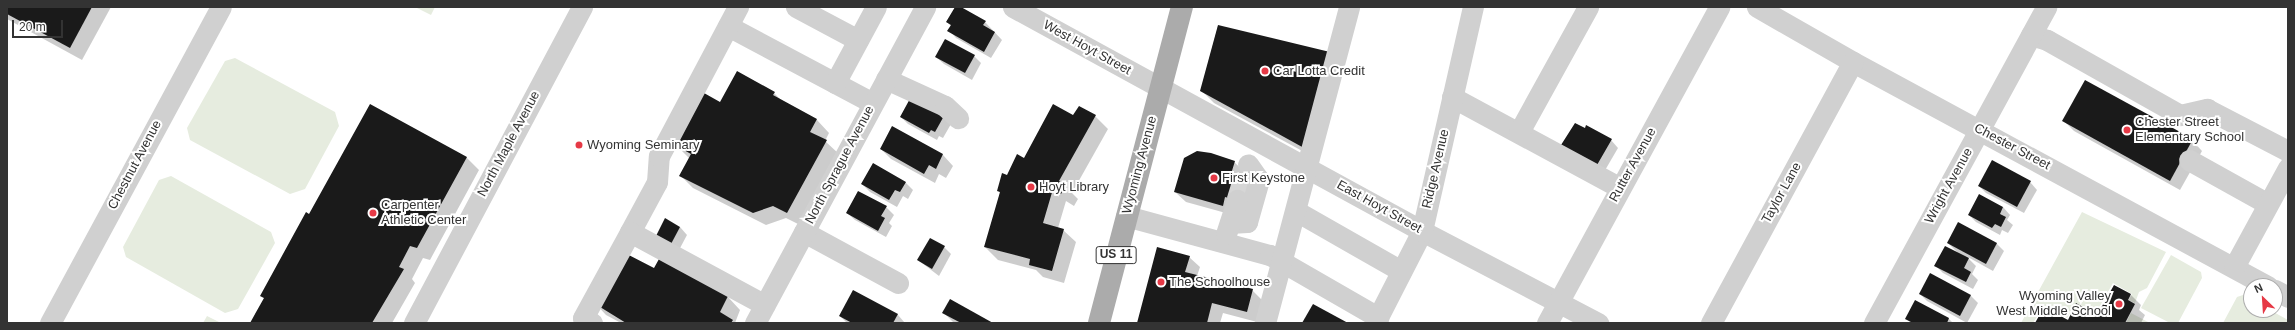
<!DOCTYPE html>
<style>
body{margin:0}
#map{position:relative;width:2295px;height:330px;overflow:hidden;background:#fff;font-family:Helvetica,sans-serif}
div>[style]{position:absolute}
[style*='--x']{left:calc(var(--x)*1px);top:calc(var(--y)*1px);width:calc(var(--w)*1px);rotate:calc(var(--a)*1deg)}
.green>*{inset:0;background:#e6ecdf}
.shadow>*{inset:0;background:#0003}
.building>*{inset:0;background:#1a1a1a}
.minor-tunnel>*{height:21px;margin-top:-10.5px;transform-origin:0;background:repeating-linear-gradient(90deg,#d6d6d6 0 21px,transparent 0 31px)}
.minor>*{height:21px;margin:-10.5px;padding:0 10.5px;transform-origin:10.5px;border-radius:10.5px;background:#d0d0d0}
.major>*{height:22px;margin:-11px;padding:0 11px;transform-origin:11px;border-radius:11px;background:#ababab}
.dots>*{width:11px;height:11px;translate:-50% -50%;box-sizing:border-box;border:2px solid #fff;border-radius:50%}
span{translate:-50% -50%;white-space:nowrap;text-align:center;line-height:1.15;-webkit-text-stroke:4px #fff;paint-order:stroke}
.shield-label span{padding:1px 3px;background:#fff;border:1px solid;border-radius:3px;-webkit-text-stroke-width:0}
.shield-label{font-size:12px;color:#333;font-weight:700}
.street-label{font-size:13px;color:#333}
.poi-label{font-size:13px;color:#333}
.left{translate:0 -50%;text-align:left}
.right{translate:-100% -50%;text-align:right}
.frame{position:absolute;inset:0;border:8px solid #333;pointer-events:none}
.north{position:absolute;left:2243px;top:278px;width:40px;height:40px;box-sizing:border-box;background:#fff;border:1px solid #adadad;border-radius:50%;rotate:335deg;font-size:11px;font-weight:700;line-height:16px;text-align:center;color:#333}
.north::after{content:'';display:block;margin:auto;width:14px;height:18px;background:#e63946;clip-path:polygon(50% 0,100% 100%,50% 72%,0 100%)}
.scale{position:absolute;left:12px;top:20px;width:51px;height:18px;box-sizing:border-box;border:2px solid #333;border-top:0;padding-left:5px;font-size:12px;line-height:14px;white-space:nowrap;color:#333;-webkit-text-stroke:3px #fff;paint-order:stroke}
</style>
<div id="map">
<div class="green">
<i style="clip-path:polygon(415px 7px,435px 7px,431px 15px)"></i>
<i style="clip-path:polygon(235px 58px,335px 112px,339px 126px,305px 189px,290px 194px,190px 140px,187px 128px,225px 61px)"></i>
<i style="clip-path:polygon(171px 176px,271px 232px,275px 243px,238px 309px,225px 313px,126px 257px,123px 247px,159px 180px)"></i>
<i style="clip-path:polygon(2082px 212px,2166px 252px,2147px 288px,2139px 292px,2135px 303px,2129px 300px,2132px 294px,2113px 283px,2096px 313px,2076px 303px,2067px 318px,2044px 306px,2033px 323px,2021px 323px)"></i>
<i style="clip-path:polygon(2171px 255px,2201px 272px,2202px 278px,2178px 323px,2170px 323px,2141px 308px)"></i>
<i style="clip-path:polygon(2243px 295px,2251px 299px,2251px 310px,2270px 310px,2288px 320px,2288px 323px,2223px 323px,2237px 297px)"></i>
<i style="clip-path:polygon(2131px 313px,2150px 323px,2126px 323px)"></i>
<i style="clip-path:polygon(207px 316px,221px 323px,203px 323px)"></i>
</div>
<div class="shadow">
<i style="clip-path:polygon(7px 7px,111px 7px,82px 60px,7px 19px)"></i>
<i style="clip-path:polygon(956px 7px,985px 22px,1002px 40px,991px 58px,956px 38px,949px 30px,951px 26px,947px 22px)"></i>
<i style="clip-path:polygon(1218px 26px,1317px 159px,1214px 103px,1201px 90px)"></i>
<i style="clip-path:polygon(974px 56px,981px 63px,972px 80px,944px 64px,936px 57px)"></i>
<i style="clip-path:polygon(774px 93px,784px 103px,817px 120px,829px 133px,825px 141px,839px 154px,800px 225px,786px 218px,766px 225px,693px 188px,681px 176px,689px 158px,676px 145px,720px 103px)"></i>
<i style="clip-path:polygon(941px 111px,951px 124px,943px 138px,939px 136px,937px 140px,908px 124px,901px 117px)"></i>
<i style="clip-path:polygon(1095px 116px,1108px 129px,1072px 193px,1078px 199px,1074px 206px,1066px 201px,1058px 228px,1063px 230px,1076px 242px,1064px 283px,1043px 277px,1036px 270px,998px 260px,985px 247px,1000px 193px,998px 190px,1007px 176px,1073px 117px)"></i>
<i style="clip-path:polygon(2064px 121px,2192px 140px,2202px 151px,2180px 190px,2074px 131px)"></i>
<i style="clip-path:polygon(893px 128px,943px 155px,953px 166px,946px 178px,939px 174px,935px 183px,891px 159px,881px 149px)"></i>
<i style="clip-path:polygon(1611px 140px,1618px 148px,1604px 172px,1570px 153px)"></i>
<i style="clip-path:polygon(466px 157px,479px 170px,430px 260px,423px 258px,412px 279px,415px 283px,392px 323px,252px 323px,265px 299px,261px 296px,310px 215px)"></i>
<i style="clip-path:polygon(1234px 162px,1245px 172px,1233px 215px,1186px 202px,1175px 192px)"></i>
<i style="clip-path:polygon(905px 182px,913px 190px,908px 199px,903px 196px,897px 207px,870px 192px,862px 184px)"></i>
<i style="clip-path:polygon(2030px 182px,2037px 190px,2024px 213px,1986px 193px,1979px 186px)"></i>
<i style="clip-path:polygon(886px 207px,894px 215px,889px 223px,892px 226px,886px 237px,855px 220px,847px 213px)"></i>
<i style="clip-path:polygon(2003px 207px,2010px 215px,2007px 220px,2013px 225px,2008px 233px,2002px 230px,2000px 235px,1976px 222px,1969px 215px)"></i>
<i style="clip-path:polygon(680px 227px,687px 235px,679px 250px,664px 243px)"></i>
<i style="clip-path:polygon(1948px 243px,1996px 243px,2004px 251px,1993px 271px,1966px 256px,1976px 266px,1972px 274px,1978px 280px,1973px 289px,1943px 273px,1936px 266px,1958px 253px)"></i>
<i style="clip-path:polygon(944px 247px,951px 254px,939px 276px,918px 260px)"></i>
<i style="clip-path:polygon(1189px 257px,1200px 267px,1197px 276px,1252px 290px,1263px 301px,1257px 322px,1223px 313px,1220px 323px,1138px 323px)"></i>
<i style="clip-path:polygon(660px 260px,728px 297px,740px 310px,735px 323px,621px 323px,606px 315px,594px 302px,654px 270px)"></i>
<i style="clip-path:polygon(854px 291px,898px 315px,905px 323px,847px 323px,840px 316px)"></i>
<i style="clip-path:polygon(1920px 294px,1971px 296px,1978px 303px,1967px 323px,1927px 301px)"></i>
<i style="clip-path:polygon(2131px 295px,2141px 305px,2139px 310px,2145px 315px,2141px 323px,2036px 323px,2098px 316px)"></i>
<i style="clip-path:polygon(1915px 301px,1949px 319px,1953px 323px,1911px 323px,1906px 318px)"></i>
<i style="clip-path:polygon(944px 313px,991px 323px,954px 323px)"></i>
</div>
<div class="building">
<i style="clip-path:polygon(7px 7px,92px 7px,70px 48px,7px 14px)"></i>
<i style="clip-path:polygon(955px 7px,961px 7px,986px 21px,983px 25px,995px 32px,984px 52px,947px 31px,951px 25px,946px 22px)"></i>
<i style="clip-path:polygon(1218px 25px,1330px 52px,1304px 148px,1200px 91px)"></i>
<i style="clip-path:polygon(945px 39px,975px 55px,965px 73px,935px 57px)"></i>
<i style="clip-path:polygon(737px 71px,775px 92px,773px 95px,817px 119px,810px 132px,827px 140px,787px 213px,773px 206px,753px 213px,679px 176px,691px 154px,675px 145px,704px 93px,720px 102px)"></i>
<i style="clip-path:polygon(2085px 80px,2193px 139px,2170px 181px,2062px 121px)"></i>
<i style="clip-path:polygon(912px 95px,944px 116px,935px 132px,931px 130px,929px 133px,900px 117px)"></i>
<i style="clip-path:polygon(370px 104px,467px 157px,417px 248px,410px 246px,399px 267px,404px 269px,372px 323px,250px 323px,264px 298px,260px 296px,306px 212px,309px 214px)"></i>
<i style="clip-path:polygon(1053px 104px,1073px 115px,1079px 106px,1096px 115px,1059px 181px,1066px 186px,1061px 194px,1053px 189px,1043px 223px,1064px 229px,1052px 271px,1029px 265px,1030px 259px,984px 247px,1000px 192px,997px 191px,1002px 173px,1007px 175px,1017px 154px,1024px 158px)"></i>
<i style="clip-path:polygon(1575px 123px,1585px 128px,1586px 125px,1612px 139px,1597px 165px,1561px 145px)"></i>
<i style="clip-path:polygon(892px 126px,943px 154px,936px 169px,929px 165px,924px 174px,880px 149px)"></i>
<i style="clip-path:polygon(1197px 151px,1211px 153px,1235px 161px,1231px 174px,1254px 180px,1248px 203px,1225px 197px,1223px 206px,1174px 192px,1184px 158px)"></i>
<i style="clip-path:polygon(1992px 160px,2031px 181px,2017px 207px,1978px 186px)"></i>
<i style="clip-path:polygon(873px 163px,906px 182px,900px 192px,895px 190px,889px 200px,861px 184px)"></i>
<i style="clip-path:polygon(858px 191px,887px 206px,881px 216px,885px 218px,878px 231px,846px 213px)"></i>
<i style="clip-path:polygon(1979px 194px,2003px 207px,2000px 214px,2006px 217px,2001px 227px,1995px 224px,1992px 228px,1968px 215px)"></i>
<i style="clip-path:polygon(665px 218px,680px 227px,671px 244px,656px 236px)"></i>
<i style="clip-path:polygon(1958px 222px,1997px 243px,1986px 264px,1947px 243px)"></i>
<i style="clip-path:polygon(930px 238px,945px 246px,932px 269px,917px 260px)"></i>
<i style="clip-path:polygon(1945px 246px,1969px 258px,1964px 268px,1971px 272px,1966px 282px,1934px 266px)"></i>
<i style="clip-path:polygon(1157px 247px,1190px 256px,1185px 272px,1253px 289px,1247px 312px,1212px 303px,1207px 323px,1137px 323px)"></i>
<i style="clip-path:polygon(621px 251px,654px 268px,659px 259px,728px 296px,720px 312px,733px 320px,731px 323px,626px 323px,592px 302px)"></i>
<i style="clip-path:polygon(1930px 273px,1971px 295px,1960px 316px,1919px 294px)"></i>
<i style="clip-path:polygon(2114px 285px,2131px 294px,2128px 300px,2135px 304px,2125px 323px,2035px 323px,2044px 307px,2068px 320px,2076px 303px,2097px 315px)"></i>
<i style="clip-path:polygon(853px 290px,898px 314px,893px 323px,852px 323px,839px 316px)"></i>
<i style="clip-path:polygon(950px 299px,993px 323px,961px 323px,942px 313px)"></i>
<i style="clip-path:polygon(1915px 300px,1949px 318px,1947px 323px,1913px 323px,1905px 319px)"></i>
<i style="clip-path:polygon(1313px 304px,1348px 323px,1302px 323px)"></i>
</div>
<div class="minor-tunnel">
<i style="--x:1237;--y:200;--w:24;--a:-73"></i>
</div>
<div class="minor">
<i style="--x:796;--y:7;--w:70;--a:28"></i>
<i style="--x:1013;--y:7;--w:466;--a:28.7"></i>
<i style="--x:1422;--y:231;--w:199;--a:27.6"></i>
<i style="--x:1757;--y:7;--w:111;--a:29.8"></i>
<i style="--x:1853;--y:62;--w:472;--a:28.4"></i>
<i style="--x:728;--y:26;--w:164;--a:28"></i>
<i style="--x:2031;--y:35;--w:17;--a:17"></i>
<i style="--x:2047;--y:40;--w:153;--a:29.4"></i>
<i style="--x:2180;--y:115;--w:28;--a:-13"></i>
<i style="--x:2207;--y:109;--w:91;--a:27.4"></i>
<i style="--x:886;--y:79;--w:65;--a:24.6"></i>
<i style="--x:945;--y:106;--w:18;--a:43"></i>
<i style="--x:835;--y:83;--w:86;--a:-61.7"></i>
<i style="--x:1452;--y:97;--w:191;--a:28.4"></i>
<i style="--x:1519;--y:132;--w:143;--a:-61.1"></i>
<i style="--x:2189;--y:160;--w:90;--a:29.1"></i>
<i style="--x:1296;--y:211;--w:121;--a:29.7"></i>
<i style="--x:1126;--y:216;--w:149;--a:15.2"></i>
<i style="--x:1270;--y:255;--w:125;--a:29.9"></i>
<i style="--x:1230;--y:223;--w:17;--a:-3"></i>
<i style="--x:1247;--y:222;--w:44;--a:-74.1"></i>
<i style="--x:1259;--y:180;--w:19;--a:-125"></i>
<i style="--x:630;--y:232;--w:57;--a:-61.6"></i>
<i style="--x:657;--y:182;--w:26;--a:-86"></i>
<i style="--x:659;--y:156;--w:169;--a:-62.1"></i>
<i style="--x:804;--y:232;--w:107;--a:28.5"></i>
<i style="--x:1226;--y:234;--w:36;--a:-72"></i>
<i style="--x:2234;--y:267;--w:113;--a:-61.4"></i>
<i style="--x:2275;--y:290;--w:15;--a:28"></i>
<i style="--x:50;--y:323;--w:359;--a:-61.6"></i>
<i style="--x:414;--y:323;--w:358;--a:-62"></i>
<i style="--x:592;--y:323;--w:10;--a:-151"></i>
<i style="--x:583;--y:318;--w:98;--a:-61.3"></i>
<i style="--x:630;--y:232;--w:153;--a:28.4"></i>
<i style="--x:755;--y:323;--w:359;--a:-61.7"></i>
<i style="--x:1265;--y:323;--w:327;--a:-75.1"></i>
<i style="--x:1375;--y:323;--w:103;--a:-62.9"></i>
<i style="--x:1422;--y:231;--w:230;--a:-77.2"></i>
<i style="--x:1547;--y:323;--w:360;--a:-61.4"></i>
<i style="--x:1711;--y:323;--w:297;--a:-61.5"></i>
<i style="--x:1874;--y:323;--w:360;--a:-61.4"></i>
</div>
<div class="major">
<i style="--x:1099;--y:323;--w:327;--a:-75.3"></i>
</div>
<div class="dots">
<i style="left:1265px;top:71px;background:#e63946"></i>
<i style="left:2127px;top:130px;background:#e63946"></i>
<i style="left:579px;top:145px;background:#e63946"></i>
<i style="left:1214px;top:178px;background:#e63946"></i>
<i style="left:1031px;top:187px;background:#e63946"></i>
<i style="left:373px;top:213px;background:#e63946"></i>
<i style="left:1161px;top:282px;background:#e63946"></i>
<i style="left:2119px;top:304px;background:#e63946"></i>
</div>
<div class="shield-label">
<span style="left:1116px;top:255px">US 11</span>
</div>
<div class="street-label">
<span style="left:1087px;top:48px;rotate:29deg">West Hoyt Street</span>
<span style="left:509px;top:144px;rotate:-62deg">North Maple Avenue</span>
<span style="left:2012px;top:147px;rotate:28deg">Chester Street</span>
<span style="left:135px;top:165px;rotate:-62deg">Chestnut Avenue</span>
<span style="left:840px;top:165px;rotate:-62deg">North Sprague Avenue</span>
<span style="left:1140px;top:165px;rotate:-75deg">Wyoming Avenue</span>
<span style="left:1633px;top:165px;rotate:-61deg">Rutter Avenue</span>
<span style="left:1436px;top:169px;rotate:-77deg">Ridge Avenue</span>
<span style="left:1949px;top:186px;rotate:-61deg">Wright Avenue</span>
<span style="left:1782px;top:193px;rotate:-61deg">Taylor Lane</span>
<span style="left:1379px;top:207px;rotate:29deg">East Hoyt Street</span>
</div>
<div class="poi-label">
<span class="left" style="left:1273px;top:71px">Car Lotta Credit</span>
<span class="left" style="left:2135px;top:130px">Chester Street<br>Elementary School</span>
<span class="left" style="left:587px;top:145px">Wyoming Seminary</span>
<span class="left" style="left:1222px;top:178px">First Keystone</span>
<span class="left" style="left:1039px;top:187px">Hoyt Library</span>
<span class="left" style="left:381px;top:213px">Carpenter<br>Athletic Center</span>
<span class="left" style="left:1169px;top:282px">The Schoolhouse</span>
<span class="right" style="left:2111px;top:304px">Wyoming Valley<br>West Middle School</span>
</div>
<div class="frame"></div>
<div class="north">N</div>
<div class="scale">20 m</div>
</div>
